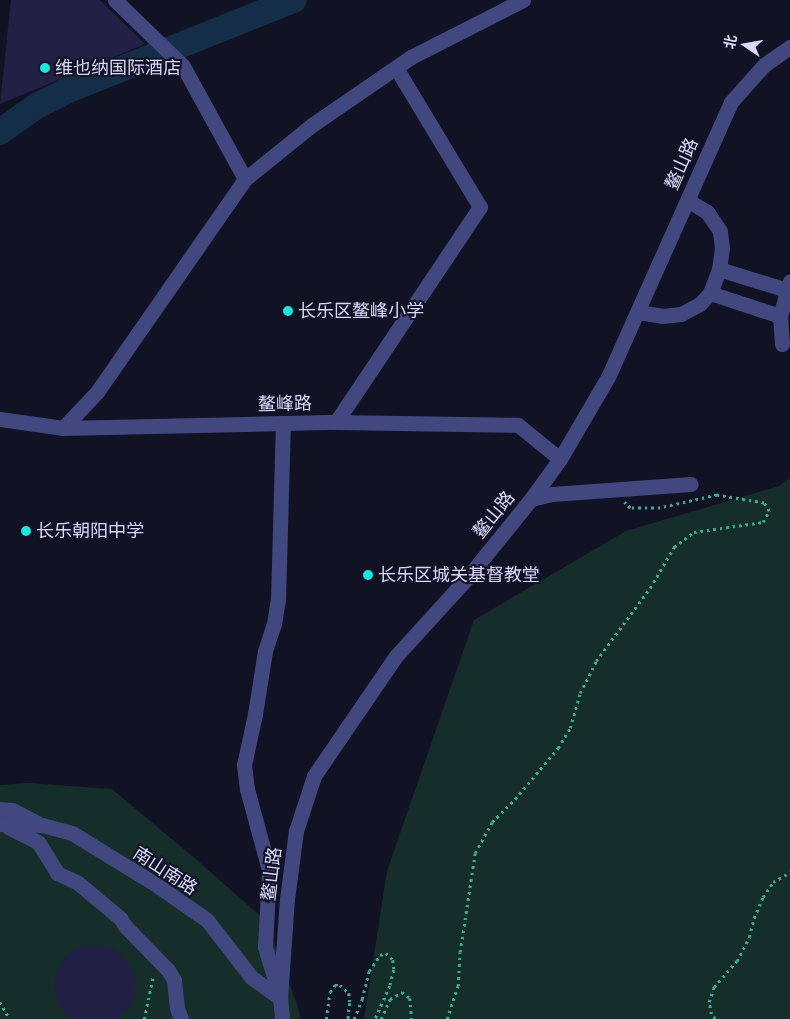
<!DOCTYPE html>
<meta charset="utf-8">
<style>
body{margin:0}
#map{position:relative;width:790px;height:1019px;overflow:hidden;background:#121225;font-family:"PT Sans Narrow","Noto Sans SC",sans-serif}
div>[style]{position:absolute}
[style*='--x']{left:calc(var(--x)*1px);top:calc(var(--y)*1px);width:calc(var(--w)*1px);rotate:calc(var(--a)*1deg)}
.green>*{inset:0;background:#152e2a}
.river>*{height:26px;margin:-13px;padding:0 13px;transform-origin:13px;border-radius:13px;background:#142e47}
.building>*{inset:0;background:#222044}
.path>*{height:2.5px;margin-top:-1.25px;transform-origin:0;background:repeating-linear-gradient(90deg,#3cac95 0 2.5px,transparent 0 6.5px)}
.minor>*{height:15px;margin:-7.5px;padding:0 7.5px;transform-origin:7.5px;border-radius:7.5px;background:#41487f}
.dots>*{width:14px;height:14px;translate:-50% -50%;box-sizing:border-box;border:2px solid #121225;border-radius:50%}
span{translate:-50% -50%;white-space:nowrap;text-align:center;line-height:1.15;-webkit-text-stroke:4px #121225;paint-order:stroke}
.poi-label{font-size:18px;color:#d9dafb}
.left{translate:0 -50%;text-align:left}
.street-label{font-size:18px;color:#d9dafb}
.north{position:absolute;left:720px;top:20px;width:50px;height:50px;-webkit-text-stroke:4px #121225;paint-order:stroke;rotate:282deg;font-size:14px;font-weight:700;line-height:20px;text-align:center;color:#d9dafb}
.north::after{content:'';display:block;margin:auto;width:18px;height:22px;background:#d9dafb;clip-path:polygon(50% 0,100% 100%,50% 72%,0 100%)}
</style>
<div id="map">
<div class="green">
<i style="clip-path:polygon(790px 478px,790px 1019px,364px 1019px,387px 871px,474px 620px,626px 531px,779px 486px)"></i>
<i style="clip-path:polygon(29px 783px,112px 789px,198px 861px,266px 921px,299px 1010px,300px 1019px,0 1019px,0 785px)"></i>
</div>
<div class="river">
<i style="--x:0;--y:132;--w:43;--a:-35.5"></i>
<i style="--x:35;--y:107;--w:35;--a:-27"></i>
<i style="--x:66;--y:91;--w:245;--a:-21.8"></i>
</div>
<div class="building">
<i style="clip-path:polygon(11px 0,100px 0,145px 44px,0 104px)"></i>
<i style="clip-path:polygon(96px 945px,110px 947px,122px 955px,130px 966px,135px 979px,135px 993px,130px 1006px,117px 1019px,71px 1019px,63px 1012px,57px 1000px,54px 988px,55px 975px,61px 963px,70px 953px,82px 946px)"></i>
</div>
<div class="path">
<i style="--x:0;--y:1002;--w:20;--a:60"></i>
<i style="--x:144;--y:1019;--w:43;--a:-77.9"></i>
<i style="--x:326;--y:1019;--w:27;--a:-82"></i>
<i style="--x:330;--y:992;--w:9;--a:-54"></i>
<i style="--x:335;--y:985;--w:5;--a:0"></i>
<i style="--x:340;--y:985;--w:12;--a:42"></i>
<i style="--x:349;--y:993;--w:10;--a:84"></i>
<i style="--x:350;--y:1003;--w:16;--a:97"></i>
<i style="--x:354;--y:1019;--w:22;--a:-68"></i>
<i style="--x:362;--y:999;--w:29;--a:-76"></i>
<i style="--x:369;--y:971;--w:19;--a:-55"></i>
<i style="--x:380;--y:955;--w:6;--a:-18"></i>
<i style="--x:386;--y:953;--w:10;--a:45"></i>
<i style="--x:393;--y:960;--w:10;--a:84"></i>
<i style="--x:394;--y:970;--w:16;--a:104"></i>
<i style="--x:390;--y:986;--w:36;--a:114"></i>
<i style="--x:381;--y:1019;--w:22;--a:-66"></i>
<i style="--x:390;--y:999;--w:14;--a:-30"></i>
<i style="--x:402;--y:992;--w:10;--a:37"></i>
<i style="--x:410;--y:998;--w:21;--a:85"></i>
<i style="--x:447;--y:1019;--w:35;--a:-72"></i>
<i style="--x:458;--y:986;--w:34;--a:-87"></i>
<i style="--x:460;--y:952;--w:100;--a:-81.4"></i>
<i style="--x:475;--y:853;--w:35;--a:-61"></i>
<i style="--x:492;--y:822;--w:33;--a:-45"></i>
<i style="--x:515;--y:799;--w:67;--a:-49.9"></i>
<i style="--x:558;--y:748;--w:23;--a:-59"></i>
<i style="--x:570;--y:728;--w:36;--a:-74"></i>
<i style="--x:580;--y:693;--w:36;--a:-63"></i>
<i style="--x:596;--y:661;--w:91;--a:-53.5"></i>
<i style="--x:650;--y:588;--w:48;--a:-59.7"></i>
<i style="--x:674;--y:547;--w:25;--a:-37"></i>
<i style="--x:694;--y:532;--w:70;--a:-8.2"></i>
<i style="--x:763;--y:522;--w:13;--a:-61"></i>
<i style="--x:769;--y:511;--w:9;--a:-122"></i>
<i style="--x:764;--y:503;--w:48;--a:-170.3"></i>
<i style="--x:717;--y:495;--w:58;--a:167.2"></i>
<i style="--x:660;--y:508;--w:30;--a:180"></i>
<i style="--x:630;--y:508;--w:8;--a:-135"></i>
<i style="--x:715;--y:1019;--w:6;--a:-129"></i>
<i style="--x:711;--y:1014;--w:12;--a:-99"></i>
<i style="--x:709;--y:1002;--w:16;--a:-72"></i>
<i style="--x:714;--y:987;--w:35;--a:-49"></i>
<i style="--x:737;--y:961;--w:27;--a:-63"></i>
<i style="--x:749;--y:937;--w:20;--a:-75"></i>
<i style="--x:754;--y:918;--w:23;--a:-67"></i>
<i style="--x:763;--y:897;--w:18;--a:-56"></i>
<i style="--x:773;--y:882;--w:20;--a:-30"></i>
</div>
<div class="minor">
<i style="--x:245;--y:179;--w:86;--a:-38.9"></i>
<i style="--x:312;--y:125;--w:120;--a:-34.5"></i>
<i style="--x:411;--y:57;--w:126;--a:-27"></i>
<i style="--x:719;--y:269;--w:71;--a:17.2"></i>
<i style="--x:710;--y:293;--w:74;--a:18.2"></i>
<i style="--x:638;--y:312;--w:24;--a:9"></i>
<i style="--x:662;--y:316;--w:19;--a:-6"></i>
<i style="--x:681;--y:314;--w:21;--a:-28"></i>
<i style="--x:700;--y:304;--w:15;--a:-48"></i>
<i style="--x:710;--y:293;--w:26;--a:-69"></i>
<i style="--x:719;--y:269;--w:21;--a:-82"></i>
<i style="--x:722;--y:248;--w:17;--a:-97"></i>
<i style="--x:720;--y:231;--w:23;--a:-124"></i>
<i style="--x:707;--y:212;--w:23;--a:-149"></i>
<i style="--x:782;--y:344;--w:28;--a:-94"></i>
<i style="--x:780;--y:316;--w:36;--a:-74"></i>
<i style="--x:0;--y:419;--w:64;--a:8.1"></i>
<i style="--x:63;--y:428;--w:273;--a:-1.3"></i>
<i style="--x:336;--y:422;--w:182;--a:0.9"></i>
<i style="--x:518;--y:425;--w:54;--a:39"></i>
<i style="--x:336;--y:422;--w:259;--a:-56.2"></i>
<i style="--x:480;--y:207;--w:162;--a:-121.1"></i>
<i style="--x:63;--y:428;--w:50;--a:-46.6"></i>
<i style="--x:97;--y:392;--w:259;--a:-55.2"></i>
<i style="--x:245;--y:179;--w:129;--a:-118.8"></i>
<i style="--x:183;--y:66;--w:95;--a:-135.9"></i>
<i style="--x:531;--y:499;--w:22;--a:-13"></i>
<i style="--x:552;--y:494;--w:139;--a:-4.1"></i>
<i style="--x:0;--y:809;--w:12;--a:5"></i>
<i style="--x:12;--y:810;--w:29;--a:27"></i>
<i style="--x:0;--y:824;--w:42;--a:1.4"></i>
<i style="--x:42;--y:825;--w:31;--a:15"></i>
<i style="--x:72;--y:833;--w:101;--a:31.6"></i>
<i style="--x:158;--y:886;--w:60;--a:34.8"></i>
<i style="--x:207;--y:920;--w:72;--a:52.3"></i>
<i style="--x:251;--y:977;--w:36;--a:36"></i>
<i style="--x:8;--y:827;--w:34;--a:27"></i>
<i style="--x:38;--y:842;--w:36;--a:58"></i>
<i style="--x:57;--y:873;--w:23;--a:25"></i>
<i style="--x:78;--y:883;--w:55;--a:39.8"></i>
<i style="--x:120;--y:918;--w:9;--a:58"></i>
<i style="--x:125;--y:926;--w:62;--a:45.7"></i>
<i style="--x:168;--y:970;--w:12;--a:59"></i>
<i style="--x:174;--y:980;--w:28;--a:84"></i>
<i style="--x:177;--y:1008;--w:12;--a:70"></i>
<i style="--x:278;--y:990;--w:45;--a:-106.8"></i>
<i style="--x:265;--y:947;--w:77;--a:-87"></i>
<i style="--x:269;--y:870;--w:84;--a:-105.2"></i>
<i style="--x:247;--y:789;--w:24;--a:-97"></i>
<i style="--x:244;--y:765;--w:52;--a:-77.8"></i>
<i style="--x:255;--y:714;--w:64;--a:-81"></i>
<i style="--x:265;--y:651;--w:28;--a:-72"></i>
<i style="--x:274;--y:624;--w:24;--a:-81"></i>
<i style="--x:278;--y:600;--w:177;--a:-88.4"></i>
<i style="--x:282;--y:1019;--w:21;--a:-95"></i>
<i style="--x:280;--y:998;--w:99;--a:-86"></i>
<i style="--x:287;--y:899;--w:69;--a:-82.5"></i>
<i style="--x:296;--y:831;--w:58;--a:-71.9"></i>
<i style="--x:314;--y:776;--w:145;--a:-55.7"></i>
<i style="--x:396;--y:656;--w:105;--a:-47.7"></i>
<i style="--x:467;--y:578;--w:102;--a:-51"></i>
<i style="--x:531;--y:499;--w:49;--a:-54.1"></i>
<i style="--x:560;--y:459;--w:95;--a:-59.7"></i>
<i style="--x:608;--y:377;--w:301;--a:-65.9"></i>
<i style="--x:731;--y:102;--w:50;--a:-48.3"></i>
<i style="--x:764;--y:65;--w:32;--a:-35"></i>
</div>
<div class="dots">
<i style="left:45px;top:68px;background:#19e7de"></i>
<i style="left:288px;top:311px;background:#19e7de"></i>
<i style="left:26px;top:531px;background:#19e7de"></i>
<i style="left:368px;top:575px;background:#19e7de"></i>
</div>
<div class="poi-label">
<span class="left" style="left:55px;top:68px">维也纳国际酒店</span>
<span class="left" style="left:298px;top:311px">长乐区鳌峰小学</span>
<span class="left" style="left:36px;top:531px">长乐朝阳中学</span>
<span class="left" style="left:378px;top:575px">长乐区城关基督教堂</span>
</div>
<div class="street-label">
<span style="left:682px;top:164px;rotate:-66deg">鳌山路</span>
<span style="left:285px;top:404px;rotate:-1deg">鳌峰路</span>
<span style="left:494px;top:515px;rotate:-51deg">鳌山路</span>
<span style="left:165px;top:871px;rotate:33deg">南山南路</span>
<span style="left:272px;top:874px;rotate:-83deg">鳌山路</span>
</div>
<div class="north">北</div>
</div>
